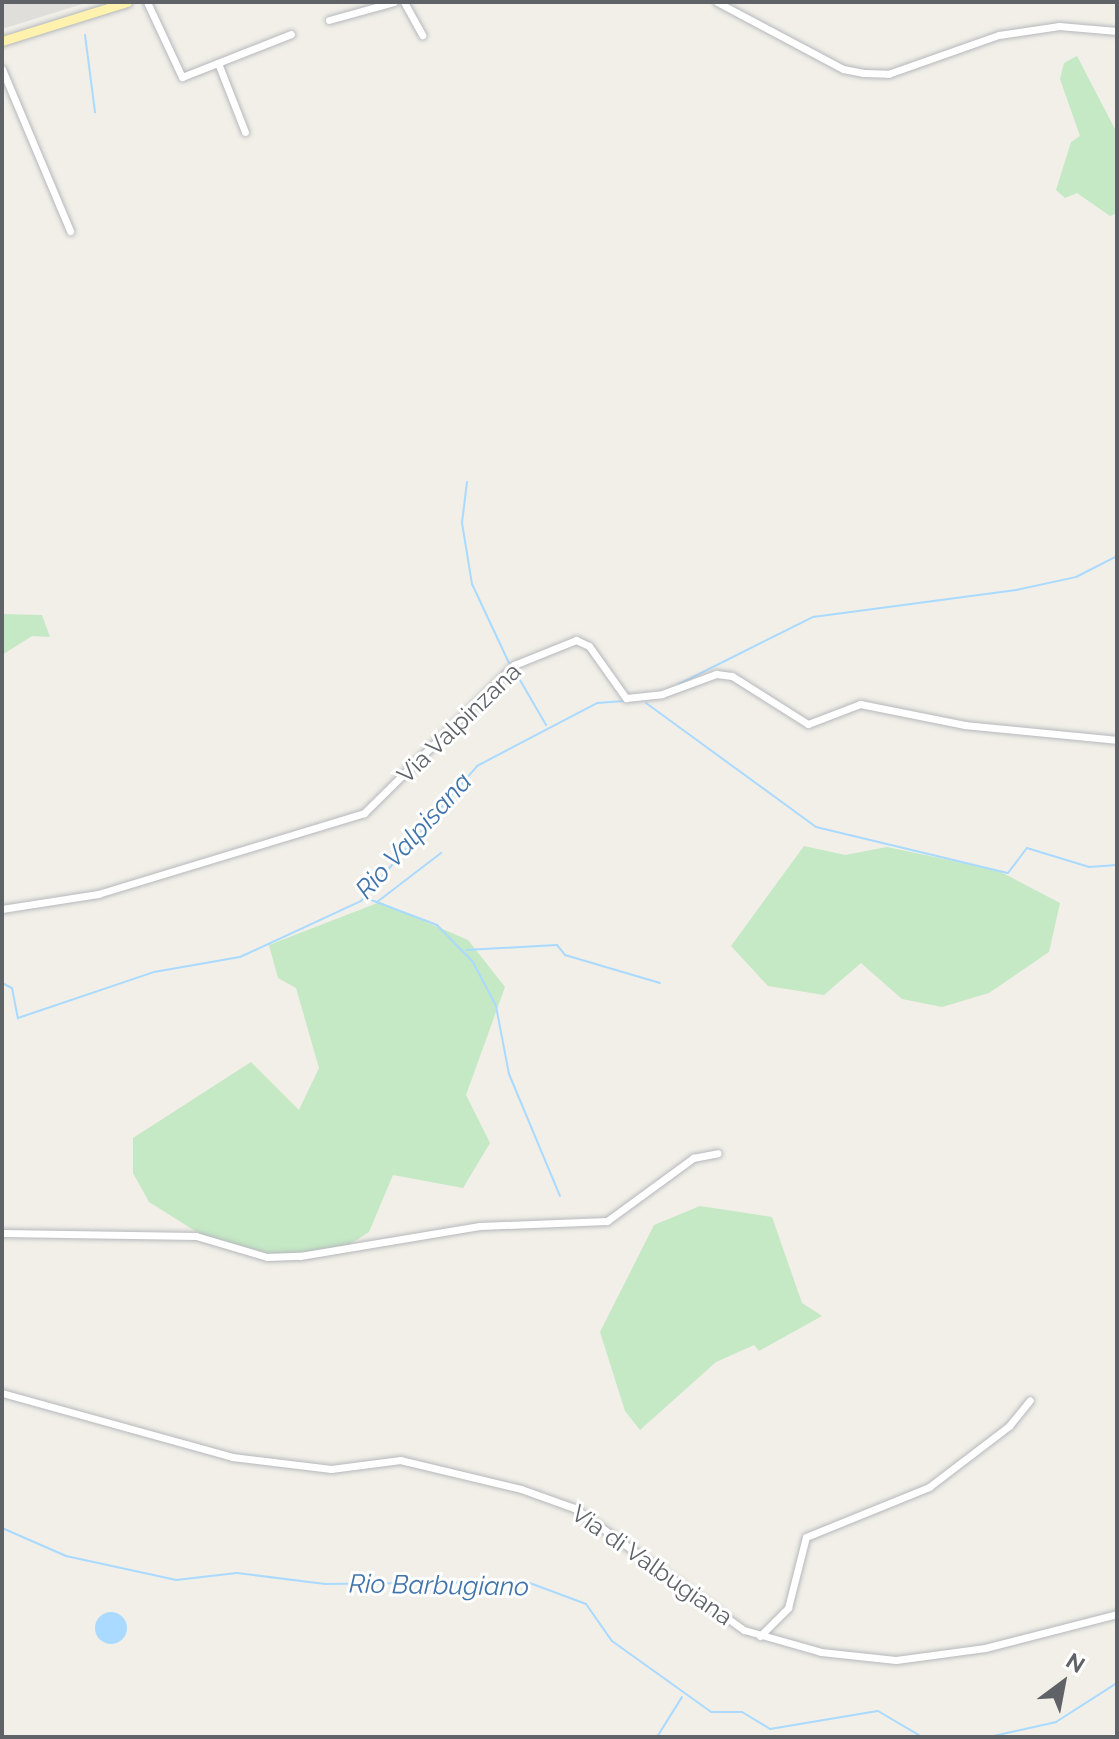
<!DOCTYPE html>
<style>
body{margin:0}
#map{position:relative;width:1119px;height:1739px;overflow:hidden;background:#f1efe8;font-family:Raleway,sans-serif}
div>[style]{position:absolute}
[style*='--x']{left:calc(var(--x)*1px);top:calc(var(--y)*1px);width:calc(var(--w)*1px);rotate:calc(var(--a)*1deg)}
.industrial>*{inset:0;background:#e0deda}
.green>*{inset:0;background:#c5e8c5}
.water>*{inset:0;background:#aadaff}
.round{border-radius:50%}
.stream>*{height:2px;margin:-1px;padding:0 1px;transform-origin:1px;border-radius:1px;background:#aadaff}
.roads{filter:drop-shadow(0 0 2px #b5b8bc) drop-shadow(0 0 2px #b5b8bc)}
.minor>*{height:7px;margin:-3.5px;padding:0 3.5px;transform-origin:3.5px;border-radius:3.5px;background:#fff}
.major>*{height:9px;margin:-4.5px;padding:0 4.5px;transform-origin:4.5px;border-radius:4.5px;background:#fff2af}
span{translate:-50% -50%;white-space:nowrap;text-align:center;line-height:1.15;-webkit-text-stroke:6px #fff;paint-order:stroke}
.street-label{font-size:24px;color:#5f6368}
.water-label{font-size:26px;color:#4174aa;font-style:italic}
.frame{position:absolute;inset:0;border:4px solid #5f6368;pointer-events:none}
.north{position:absolute;left:1023px;top:1643px;width:80px;height:80px;-webkit-text-stroke:6px #fff;paint-order:stroke;rotate:32deg;font-size:22px;font-weight:700;line-height:32px;text-align:center;color:#5f6368}
.north::after{content:'';display:block;margin:auto;width:28px;height:36px;background:#5f6368;clip-path:polygon(50% 0,100% 100%,50% 72%,0 100%)}
</style>
<div id="map">
<div class="industrial">
<i style="clip-path:polygon(2px 2px,89px 2px,2px 29px)"></i>
</div>
<div class="green">
<i style="clip-path:polygon(1077px 56px,1117px 133px,1117px 213px,1110px 216px,1077px 193px,1065px 198px,1056px 190px,1071px 142px,1080px 136px,1060px 79px,1064px 63px)"></i>
<i style="clip-path:polygon(2px 614px,42px 615px,50px 637px,32px 636px,2px 655px)"></i>
<i style="clip-path:polygon(804px 846px,845px 855px,887px 847px,997px 870px,1060px 903px,1049px 952px,989px 993px,942px 1007px,902px 999px,861px 963px,824px 995px,768px 986px,731px 946px)"></i>
<i style="clip-path:polygon(380px 902px,468px 940px,505px 987px,466px 1095px,490px 1143px,463px 1188px,393px 1175px,369px 1232px,338px 1252px,266px 1253px,200px 1234px,149px 1202px,133px 1173px,133px 1138px,251px 1062px,299px 1110px,319px 1068px,296px 988px,278px 978px,269px 945px)"></i>
<i style="clip-path:polygon(700px 1206px,772px 1217px,802px 1303px,822px 1316px,759px 1351px,754px 1345px,716px 1362px,640px 1430px,625px 1411px,600px 1332px,654px 1225px)"></i>
</div>
<div class="water">
<i class="round" style="left:95px;top:1612px;width:32px;height:32px"></i>
</div>
<div class="stream">
<i style="--x:85;--y:35;--w:78;--a:82.6"></i>
<i style="--x:467;--y:482;--w:41;--a:97"></i>
<i style="--x:462;--y:523;--w:62;--a:80.7"></i>
<i style="--x:472;--y:584;--w:87;--a:64.9"></i>
<i style="--x:513;--y:668;--w:66;--a:59.9"></i>
<i style="--x:679;--y:684;--w:150;--a:-26.6"></i>
<i style="--x:813;--y:617;--w:205;--a:-7.6"></i>
<i style="--x:1016;--y:590;--w:61;--a:-12.2"></i>
<i style="--x:1076;--y:577;--w:46;--a:-27.1"></i>
<i style="--x:646;--y:703;--w:210;--a:36.1"></i>
<i style="--x:816;--y:827;--w:197;--a:13.5"></i>
<i style="--x:1008;--y:873;--w:31;--a:-53"></i>
<i style="--x:1027;--y:848;--w:65;--a:17"></i>
<i style="--x:1089;--y:867;--w:28;--a:-4"></i>
<i style="--x:366;--y:898;--w:76;--a:20.8"></i>
<i style="--x:437;--y:925;--w:52;--a:45.8"></i>
<i style="--x:473;--y:962;--w:50;--a:62.4"></i>
<i style="--x:496;--y:1006;--w:69;--a:79.2"></i>
<i style="--x:509;--y:1074;--w:132;--a:67.3"></i>
<i style="--x:377;--y:902;--w:81;--a:-37.4"></i>
<i style="--x:466;--y:950;--w:91;--a:-3.1"></i>
<i style="--x:557;--y:945;--w:13;--a:51"></i>
<i style="--x:565;--y:955;--w:99;--a:16.4"></i>
<i style="--x:2;--y:983;--w:11;--a:27"></i>
<i style="--x:12;--y:988;--w:31;--a:79"></i>
<i style="--x:18;--y:1018;--w:144;--a:-18.7"></i>
<i style="--x:154;--y:972;--w:87;--a:-9.9"></i>
<i style="--x:240;--y:957;--w:133;--a:-24.8"></i>
<i style="--x:361;--y:901;--w:178;--a:-49.3"></i>
<i style="--x:477;--y:766;--w:136;--a:-27.7"></i>
<i style="--x:597;--y:703;--w:55;--a:-4.2"></i>
<i style="--x:2;--y:1528;--w:70;--a:23.6"></i>
<i style="--x:66;--y:1556;--w:113;--a:12.3"></i>
<i style="--x:176;--y:1580;--w:61;--a:-6.5"></i>
<i style="--x:237;--y:1573;--w:89;--a:7.1"></i>
<i style="--x:325;--y:1584;--w:202;--a:-0.6"></i>
<i style="--x:527;--y:1582;--w:63;--a:20.4"></i>
<i style="--x:586;--y:1604;--w:45;--a:54.9"></i>
<i style="--x:612;--y:1641;--w:122;--a:35.6"></i>
<i style="--x:711;--y:1712;--w:31;--a:0"></i>
<i style="--x:742;--y:1712;--w:33;--a:31"></i>
<i style="--x:770;--y:1729;--w:109;--a:-9.5"></i>
<i style="--x:878;--y:1711;--w:51;--a:30.6"></i>
<i style="--x:657;--y:1737;--w:47;--a:-58"></i>
<i style="--x:989;--y:1737;--w:69;--a:-12.6"></i>
<i style="--x:1056;--y:1722;--w:72;--a:-32.6"></i>
</div>
<div class="roads">
<div class="minor">
<i style="--x:147;--y:2;--w:83;--a:65"></i>
<i style="--x:182;--y:77;--w:117;--a:-21.5"></i>
<i style="--x:404;--y:2;--w:38;--a:61"></i>
<i style="--x:717;--y:2;--w:143;--a:28"></i>
<i style="--x:843;--y:69;--w:21;--a:11"></i>
<i style="--x:864;--y:73;--w:24;--a:2"></i>
<i style="--x:888;--y:74;--w:118;--a:-19.4"></i>
<i style="--x:999;--y:35;--w:61;--a:-8.5"></i>
<i style="--x:1059;--y:26;--w:58;--a:4.9"></i>
<i style="--x:329;--y:20;--w:67;--a:-15.5"></i>
<i style="--x:218;--y:63;--w:74;--a:68.6"></i>
<i style="--x:2;--y:69;--w:176;--a:67.2"></i>
<i style="--x:2;--y:909;--w:97;--a:-8.9"></i>
<i style="--x:98;--y:894;--w:278;--a:-16.9"></i>
<i style="--x:364;--y:813;--w:211;--a:-44.6"></i>
<i style="--x:514;--y:665;--w:67;--a:-22"></i>
<i style="--x:576;--y:640;--w:14;--a:25"></i>
<i style="--x:589;--y:646;--w:64;--a:54.6"></i>
<i style="--x:626;--y:698;--w:36;--a:-6"></i>
<i style="--x:662;--y:694;--w:58;--a:-20.3"></i>
<i style="--x:716;--y:674;--w:16;--a:7"></i>
<i style="--x:732;--y:676;--w:90;--a:32.3"></i>
<i style="--x:808;--y:724;--w:56;--a:-21"></i>
<i style="--x:860;--y:704;--w:107;--a:11.3"></i>
<i style="--x:965;--y:725;--w:153;--a:5.6"></i>
<i style="--x:2;--y:1233;--w:194;--a:0.9"></i>
<i style="--x:196;--y:1236;--w:74;--a:16.5"></i>
<i style="--x:267;--y:1257;--w:33;--a:-2"></i>
<i style="--x:300;--y:1256;--w:182;--a:-9.5"></i>
<i style="--x:480;--y:1226;--w:127;--a:-2.3"></i>
<i style="--x:607;--y:1221;--w:107;--a:-36.2"></i>
<i style="--x:693;--y:1158;--w:25;--a:-11"></i>
<i style="--x:2;--y:1393;--w:239;--a:15.5"></i>
<i style="--x:232;--y:1457;--w:100;--a:6.9"></i>
<i style="--x:331;--y:1469;--w:70;--a:-7.4"></i>
<i style="--x:400;--y:1460;--w:124;--a:13.5"></i>
<i style="--x:521;--y:1489;--w:56;--a:19.7"></i>
<i style="--x:574;--y:1508;--w:209;--a:35.7"></i>
<i style="--x:744;--y:1630;--w:80;--a:15.9"></i>
<i style="--x:821;--y:1652;--w:75;--a:6.1"></i>
<i style="--x:896;--y:1660;--w:90;--a:-7.7"></i>
<i style="--x:985;--y:1648;--w:136;--a:-14.4"></i>
<i style="--x:760;--y:1636;--w:40;--a:-45"></i>
<i style="--x:788;--y:1608;--w:73;--a:-75.8"></i>
<i style="--x:806;--y:1537;--w:133;--a:-22.1"></i>
<i style="--x:929;--y:1487;--w:101;--a:-37.3"></i>
<i style="--x:1009;--y:1426;--w:33;--a:-51"></i>
</div>
<div class="major">
<i style="--x:2;--y:41;--w:131;--a:-17.3"></i>
</div>
</div>
<div class="street-label">
<span style="left:459px;top:723px;rotate:-44deg">Via Valpinzana</span>
<span style="left:652px;top:1565px;rotate:35deg">Via di Valbugiana</span>
</div>
<div class="water-label">
<span style="left:414px;top:836px;rotate:-48deg">Rio Valpisana</span>
<span style="left:439px;top:1586px;rotate:1deg">Rio Barbugiano</span>
</div>
<div class="frame"></div>
<div class="north">N</div>
</div>
